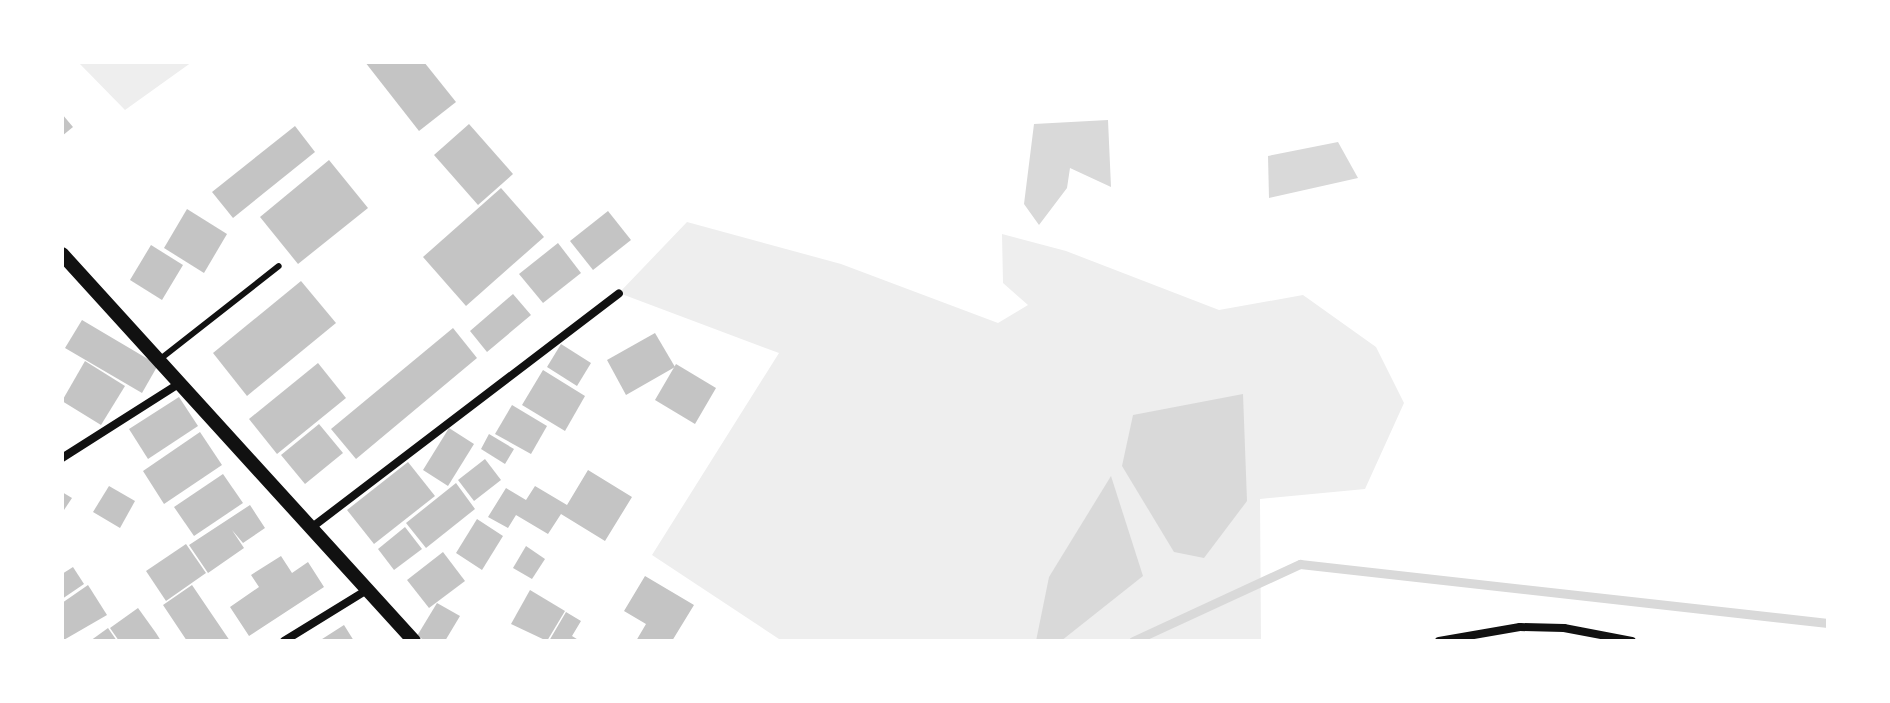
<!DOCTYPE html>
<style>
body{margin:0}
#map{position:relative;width:1890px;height:703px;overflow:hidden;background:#fff;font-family:"PT Sans Narrow",sans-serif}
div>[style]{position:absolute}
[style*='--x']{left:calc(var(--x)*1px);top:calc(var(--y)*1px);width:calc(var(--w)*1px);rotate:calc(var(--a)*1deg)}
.green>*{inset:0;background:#eee}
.water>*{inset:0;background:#d9d9d9}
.stream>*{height:9px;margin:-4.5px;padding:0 4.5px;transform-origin:4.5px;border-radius:4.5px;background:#d9d9d9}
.building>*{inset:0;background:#c4c4c4}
.service>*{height:6px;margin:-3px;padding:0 3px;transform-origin:3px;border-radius:3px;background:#111}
.minor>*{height:8px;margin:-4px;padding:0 4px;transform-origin:4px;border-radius:4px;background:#111}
.tertiary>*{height:14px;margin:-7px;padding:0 7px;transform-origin:7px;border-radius:7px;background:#111}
span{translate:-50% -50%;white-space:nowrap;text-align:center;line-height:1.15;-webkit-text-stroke:6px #fff;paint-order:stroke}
.frame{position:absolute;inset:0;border:64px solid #fff;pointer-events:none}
</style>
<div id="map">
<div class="green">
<i style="clip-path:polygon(78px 62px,192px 62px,125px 110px)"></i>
<i style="clip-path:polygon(687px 222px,841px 264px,998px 323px,1028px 305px,1003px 283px,1002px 234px,1066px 251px,1219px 310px,1303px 295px,1376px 347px,1404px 403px,1365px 489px,1260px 499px,1261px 641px,782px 641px,652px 555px,779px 353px,619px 293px)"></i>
</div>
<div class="water">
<i style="clip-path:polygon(1108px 120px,1111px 187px,1070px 168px,1067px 188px,1039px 225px,1024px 204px,1034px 124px)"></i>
<i style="clip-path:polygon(1338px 142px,1358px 178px,1269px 198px,1268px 156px)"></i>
<i style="clip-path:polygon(1243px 394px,1247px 501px,1204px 558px,1174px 552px,1122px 466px,1133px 415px)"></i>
<i style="clip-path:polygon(1111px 476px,1143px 576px,1061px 641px,1036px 641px,1049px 577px)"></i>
</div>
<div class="stream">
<i style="--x:1133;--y:641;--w:184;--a:-24.8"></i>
<i style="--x:1300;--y:564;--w:531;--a:6.38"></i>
</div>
<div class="building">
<i style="clip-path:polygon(365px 62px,424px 62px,456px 102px,419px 131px)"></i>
<i style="clip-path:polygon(62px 114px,73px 127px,62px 136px)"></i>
<i style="clip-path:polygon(469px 124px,513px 174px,478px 205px,434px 155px)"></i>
<i style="clip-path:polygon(295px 126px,315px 152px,233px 218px,212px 192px)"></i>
<i style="clip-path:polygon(329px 160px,368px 208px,298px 264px,260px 217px)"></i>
<i style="clip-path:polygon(501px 188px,544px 237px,466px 306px,423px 257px)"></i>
<i style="clip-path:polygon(187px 209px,227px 234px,204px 273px,164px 248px)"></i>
<i style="clip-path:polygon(608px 211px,631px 240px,593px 270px,570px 241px)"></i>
<i style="clip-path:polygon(558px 243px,581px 273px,543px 303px,519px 274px)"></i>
<i style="clip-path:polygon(151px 245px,183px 265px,162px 300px,130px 280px)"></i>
<i style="clip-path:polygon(301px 281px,336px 323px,247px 396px,213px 353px)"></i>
<i style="clip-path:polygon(513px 294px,531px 315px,487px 352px,470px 331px)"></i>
<i style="clip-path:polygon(82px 320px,158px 365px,142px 393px,65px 348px)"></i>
<i style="clip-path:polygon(453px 328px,477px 358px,356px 459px,331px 429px)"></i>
<i style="clip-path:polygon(655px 333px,675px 367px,626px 395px,607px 360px)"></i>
<i style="clip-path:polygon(561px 344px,591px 363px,577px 386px,547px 367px)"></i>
<i style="clip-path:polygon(85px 361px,125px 386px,101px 425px,62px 401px)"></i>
<i style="clip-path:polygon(318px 363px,346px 398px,277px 454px,249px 419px)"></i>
<i style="clip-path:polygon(676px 364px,716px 388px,695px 424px,655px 400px)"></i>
<i style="clip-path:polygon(543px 370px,585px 396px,565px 431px,522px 405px)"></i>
<i style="clip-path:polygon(179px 397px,198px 426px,148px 459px,129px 429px)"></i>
<i style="clip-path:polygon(512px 405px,547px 426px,531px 454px,495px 434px)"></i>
<i style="clip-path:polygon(319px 424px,343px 453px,305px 484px,281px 455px)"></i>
<i style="clip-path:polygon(449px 428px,474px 444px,448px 486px,423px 470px)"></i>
<i style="clip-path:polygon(200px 432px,222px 465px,164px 504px,143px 471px)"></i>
<i style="clip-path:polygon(489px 434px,514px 449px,505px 464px,481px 449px)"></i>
<i style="clip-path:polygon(485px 459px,501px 480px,474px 501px,458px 480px)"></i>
<i style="clip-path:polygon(408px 462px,435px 496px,374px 544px,347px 510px)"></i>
<i style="clip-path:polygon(588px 470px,632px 497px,605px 541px,561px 514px,548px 534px,516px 515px,508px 528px,488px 517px,506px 488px,526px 500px,535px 486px,567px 505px)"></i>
<i style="clip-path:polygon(223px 474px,243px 503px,194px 536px,174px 507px)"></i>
<i style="clip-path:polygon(456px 483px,475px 509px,426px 548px,406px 523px)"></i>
<i style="clip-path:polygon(109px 486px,135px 501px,120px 528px,93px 512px)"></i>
<i style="clip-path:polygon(62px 492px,72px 498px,62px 513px)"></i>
<i style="clip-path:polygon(250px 505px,265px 528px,243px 543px,232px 530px,244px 548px,208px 573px,189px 545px)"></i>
<i style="clip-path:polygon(477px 519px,503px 536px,482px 570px,456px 553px)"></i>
<i style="clip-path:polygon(405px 527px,422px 549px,394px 570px,378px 549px)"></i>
<i style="clip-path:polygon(186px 544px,206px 573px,166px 601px,146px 571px)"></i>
<i style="clip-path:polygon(526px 546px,545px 559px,532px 579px,513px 568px)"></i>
<i style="clip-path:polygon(443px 552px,465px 581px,429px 608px,407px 580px)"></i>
<i style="clip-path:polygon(281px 556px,292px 573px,308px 562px,324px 587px,249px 636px,230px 607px,259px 587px,251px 575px)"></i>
<i style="clip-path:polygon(73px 567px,84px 584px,62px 599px,62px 574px)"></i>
<i style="clip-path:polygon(645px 576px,694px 605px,672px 641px,636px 641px,646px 624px,624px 611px)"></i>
<i style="clip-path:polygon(88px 585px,107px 615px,62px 641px,62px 603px)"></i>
<i style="clip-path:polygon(192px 585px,213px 616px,230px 641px,187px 641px,163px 605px)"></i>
<i style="clip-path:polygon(530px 590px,565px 611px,547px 641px,511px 624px)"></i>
<i style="clip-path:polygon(437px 603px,460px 616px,445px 641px,426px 641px,417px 636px)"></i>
<i style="clip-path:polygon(138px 608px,156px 633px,161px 641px,119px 641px,110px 628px)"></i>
<i style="clip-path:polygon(566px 612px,581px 621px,572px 636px,580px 641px,549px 641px)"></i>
<i style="clip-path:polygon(344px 625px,354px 641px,319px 641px)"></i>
<i style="clip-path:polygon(108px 628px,117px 641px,90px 641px)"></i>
</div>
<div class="service">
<i style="--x:159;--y:360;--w:152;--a:-38.1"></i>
</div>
<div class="minor">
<i style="--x:62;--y:458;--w:140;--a:-32.4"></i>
<i style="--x:311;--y:528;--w:387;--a:-37.3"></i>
<i style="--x:284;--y:641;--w:97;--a:-31.6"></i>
<i style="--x:1439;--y:641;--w:82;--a:-9.8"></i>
<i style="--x:1520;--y:627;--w:44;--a:1.3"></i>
<i style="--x:1564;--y:628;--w:69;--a:10.8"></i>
</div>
<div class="tertiary">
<i style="--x:62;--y:254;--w:523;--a:47.71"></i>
</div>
<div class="frame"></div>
</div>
